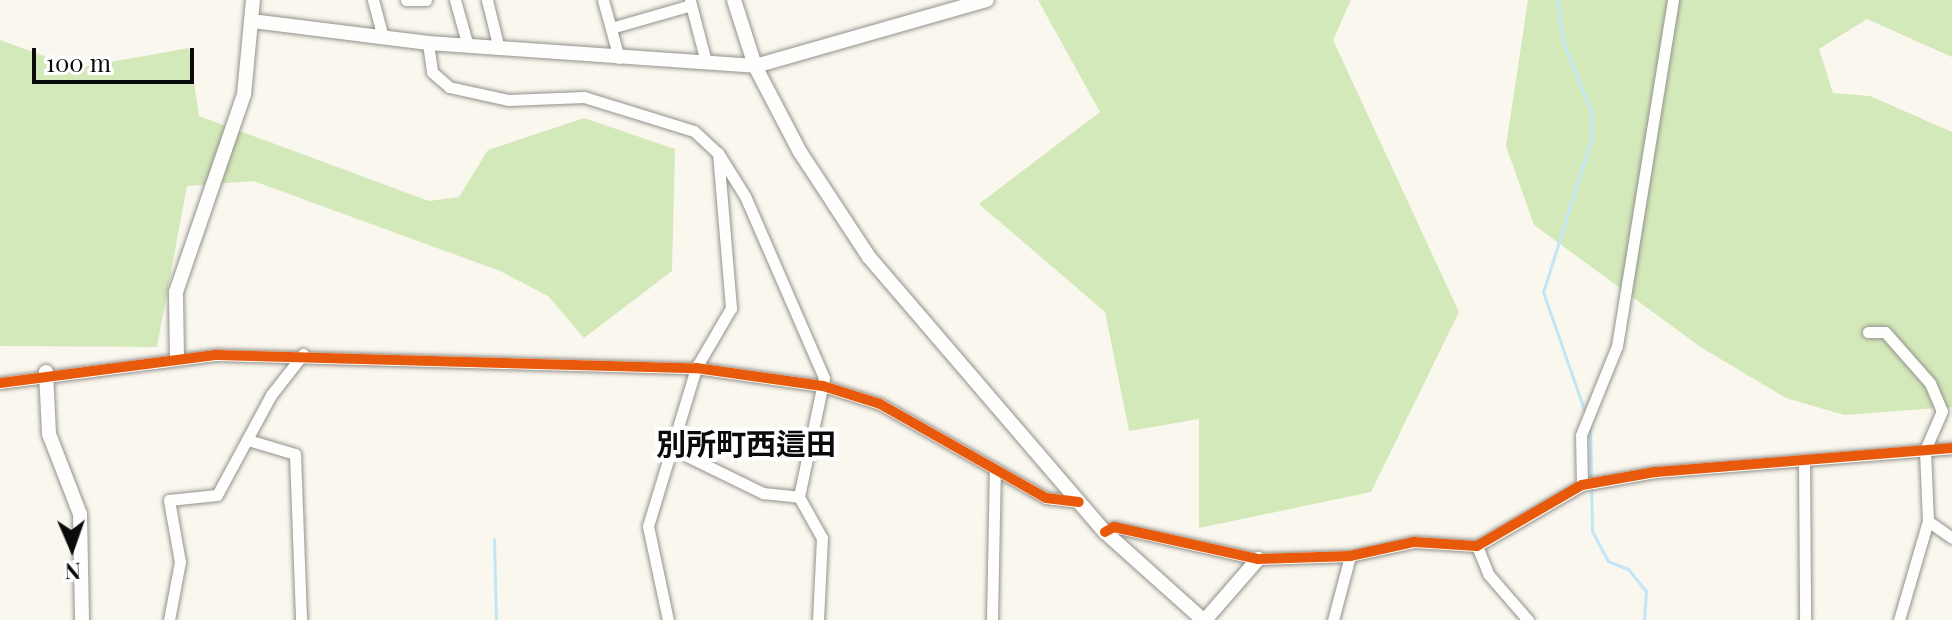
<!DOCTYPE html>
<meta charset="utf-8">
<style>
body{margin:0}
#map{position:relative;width:1952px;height:620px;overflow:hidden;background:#faf7ee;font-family:"Playfair Display","Noto Sans JP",serif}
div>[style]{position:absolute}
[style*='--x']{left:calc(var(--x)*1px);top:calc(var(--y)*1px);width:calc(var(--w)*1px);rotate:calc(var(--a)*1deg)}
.forest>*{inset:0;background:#d4e9ba}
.stream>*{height:3px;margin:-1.5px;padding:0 1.5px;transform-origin:1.5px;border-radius:1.5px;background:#c2e6f6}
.roads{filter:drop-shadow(0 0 2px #93918d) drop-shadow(0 0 2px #93918d)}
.minor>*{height:11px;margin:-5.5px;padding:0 5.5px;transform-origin:5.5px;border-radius:5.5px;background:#fefefc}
.tertiary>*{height:14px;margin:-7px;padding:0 7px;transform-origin:7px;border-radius:7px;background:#fefefc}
.cycleway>*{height:10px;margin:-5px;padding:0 5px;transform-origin:5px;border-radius:5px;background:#e8590c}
span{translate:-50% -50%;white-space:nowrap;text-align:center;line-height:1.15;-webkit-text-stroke:8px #fff;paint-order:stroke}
.quarter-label{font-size:30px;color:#0b0b0b;font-weight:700}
.north{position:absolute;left:32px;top:508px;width:80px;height:80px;-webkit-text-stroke:6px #fff;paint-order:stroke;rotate:178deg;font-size:22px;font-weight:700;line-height:32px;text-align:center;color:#0b0b0b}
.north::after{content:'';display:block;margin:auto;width:28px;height:36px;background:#0b0b0b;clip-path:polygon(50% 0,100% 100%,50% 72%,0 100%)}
.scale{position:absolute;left:32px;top:48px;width:162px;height:36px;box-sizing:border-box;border:4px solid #0b0b0b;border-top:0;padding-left:10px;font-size:24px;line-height:28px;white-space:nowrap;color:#0b0b0b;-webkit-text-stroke:6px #fff;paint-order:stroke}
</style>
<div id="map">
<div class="forest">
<i style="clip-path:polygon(1038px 0,1351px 0,1333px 40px,1459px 312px,1371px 492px,1199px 528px,1199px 419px,1129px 431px,1105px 312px,979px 204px,1100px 112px)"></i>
<i style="clip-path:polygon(1528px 0,1952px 0,1952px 57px,1867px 19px,1819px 49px,1833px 93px,1870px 96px,1952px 132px,1952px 407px,1844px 415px,1786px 398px,1702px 348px,1534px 225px,1506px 146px)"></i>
<i style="clip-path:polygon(0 40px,77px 68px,189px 48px,199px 116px,429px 201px,459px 197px,488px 150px,584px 118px,675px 149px,672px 271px,584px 338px,548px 296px,500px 271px,253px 181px,187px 186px,157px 347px,0 346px)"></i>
</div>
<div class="stream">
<i style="--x:1557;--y:0;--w:45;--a:81"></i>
<i style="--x:1564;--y:44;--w:72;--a:68.1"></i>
<i style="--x:1591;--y:111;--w:29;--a:90"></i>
<i style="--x:1591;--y:140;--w:159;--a:107.5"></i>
<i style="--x:1543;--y:292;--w:130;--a:70.7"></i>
<i style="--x:1590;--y:426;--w:105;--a:88.9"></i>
<i style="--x:1592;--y:531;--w:34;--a:62"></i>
<i style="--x:1608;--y:561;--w:22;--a:22"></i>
<i style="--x:1628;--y:569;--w:28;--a:51"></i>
<i style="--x:1646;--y:591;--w:29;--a:94"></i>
<i style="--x:494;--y:539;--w:81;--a:88.6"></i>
</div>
<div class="roads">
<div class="minor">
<i style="--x:373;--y:0;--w:38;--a:75"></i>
<i style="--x:406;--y:0;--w:20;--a:0"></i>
<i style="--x:455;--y:0;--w:48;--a:74.2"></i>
<i style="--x:487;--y:0;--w:50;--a:76.2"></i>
<i style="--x:603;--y:0;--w:60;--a:74.6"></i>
<i style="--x:690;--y:1;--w:63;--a:75.3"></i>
<i style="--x:611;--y:28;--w:83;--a:-16"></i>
<i style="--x:428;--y:43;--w:29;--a:82"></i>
<i style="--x:432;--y:72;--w:23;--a:41"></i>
<i style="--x:449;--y:87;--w:60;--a:12.4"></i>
<i style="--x:508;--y:100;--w:76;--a:-2.3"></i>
<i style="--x:584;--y:97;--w:115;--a:17.2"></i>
<i style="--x:694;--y:131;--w:33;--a:43"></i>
<i style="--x:718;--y:153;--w:156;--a:85.2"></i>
<i style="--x:731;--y:308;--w:69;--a:120.3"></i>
<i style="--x:696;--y:368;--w:165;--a:106.9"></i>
<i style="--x:648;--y:526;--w:96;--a:78"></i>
<i style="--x:718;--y:153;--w:51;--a:57.9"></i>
<i style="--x:745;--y:196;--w:198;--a:66.5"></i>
<i style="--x:824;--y:378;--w:122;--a:101.9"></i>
<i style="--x:799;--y:497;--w:47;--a:60.7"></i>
<i style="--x:822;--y:538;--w:82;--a:92.8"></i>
<i style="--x:1868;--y:332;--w:17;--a:0"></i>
<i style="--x:1885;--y:332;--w:68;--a:48.6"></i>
<i style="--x:1930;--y:383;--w:30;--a:67"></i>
<i style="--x:1942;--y:411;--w:43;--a:113.6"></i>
<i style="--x:1925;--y:450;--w:71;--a:87.6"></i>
<i style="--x:1928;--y:521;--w:29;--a:35"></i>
<i style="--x:0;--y:383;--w:219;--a:-7.4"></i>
<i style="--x:217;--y:355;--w:479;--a:1.6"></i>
<i style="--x:696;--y:368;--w:128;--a:8.1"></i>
<i style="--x:823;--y:386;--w:60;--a:17.5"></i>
<i style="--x:880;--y:404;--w:191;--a:29.5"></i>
<i style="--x:1046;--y:498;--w:33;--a:7"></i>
<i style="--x:248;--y:440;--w:49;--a:16.6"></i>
<i style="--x:295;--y:454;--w:166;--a:87.9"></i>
<i style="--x:673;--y:440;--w:21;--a:49"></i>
<i style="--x:687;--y:456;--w:85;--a:26"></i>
<i style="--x:763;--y:493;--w:36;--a:6"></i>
<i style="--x:1804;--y:460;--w:160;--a:89.6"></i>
<i style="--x:1582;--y:485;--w:50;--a:-91.1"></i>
<i style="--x:1581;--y:435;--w:96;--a:-68"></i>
<i style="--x:1617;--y:346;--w:351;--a:-80.8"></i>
<i style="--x:1105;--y:532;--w:10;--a:-29"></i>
<i style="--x:1114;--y:527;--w:148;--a:12.5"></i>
<i style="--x:1258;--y:559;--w:92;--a:-1.9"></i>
<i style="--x:1350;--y:556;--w:66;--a:-12.3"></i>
<i style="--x:1414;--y:542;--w:63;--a:3.6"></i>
<i style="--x:1477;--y:546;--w:121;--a:-30.2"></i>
<i style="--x:1582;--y:485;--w:74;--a:-10.1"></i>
<i style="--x:1655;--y:472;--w:298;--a:-4.6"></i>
<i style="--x:1477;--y:546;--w:31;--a:68"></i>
<i style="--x:1489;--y:575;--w:60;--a:49.1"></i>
<i style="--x:169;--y:620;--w:59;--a:-79.3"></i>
<i style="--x:180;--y:562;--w:63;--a:-100.1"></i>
<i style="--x:169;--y:500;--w:48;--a:-5.9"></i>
<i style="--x:217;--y:495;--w:114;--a:-61.6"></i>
<i style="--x:271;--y:395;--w:52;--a:-52"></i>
<i style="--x:992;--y:620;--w:151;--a:-88.9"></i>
<i style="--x:1333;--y:620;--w:66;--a:-75.1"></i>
<i style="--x:1899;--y:620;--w:103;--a:-73.7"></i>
</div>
<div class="tertiary">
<i style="--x:734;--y:0;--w:69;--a:72.3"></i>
<i style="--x:755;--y:66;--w:97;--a:62.4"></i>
<i style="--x:800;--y:152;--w:126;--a:56.7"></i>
<i style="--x:869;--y:257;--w:362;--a:49.4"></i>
<i style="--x:1105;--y:532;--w:132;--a:41.9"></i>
<i style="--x:252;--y:21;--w:177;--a:7.1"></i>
<i style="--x:428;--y:43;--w:328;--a:4"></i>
<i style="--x:755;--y:66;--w:241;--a:-15.9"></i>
<i style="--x:177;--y:359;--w:67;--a:-90.9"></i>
<i style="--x:176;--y:292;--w:208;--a:-71"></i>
<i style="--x:244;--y:95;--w:95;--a:-84.6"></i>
<i style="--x:46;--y:372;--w:62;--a:87.2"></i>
<i style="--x:49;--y:434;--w:86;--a:68.8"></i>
<i style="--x:80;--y:514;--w:106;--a:88.9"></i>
<i style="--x:1205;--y:620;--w:81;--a:-49"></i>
</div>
</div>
<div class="cycleway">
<i style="--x:0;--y:383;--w:219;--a:-7.4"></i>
<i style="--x:217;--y:355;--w:479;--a:1.6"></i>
<i style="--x:696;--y:368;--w:128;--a:8.1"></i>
<i style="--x:823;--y:386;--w:60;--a:17.5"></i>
<i style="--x:880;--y:404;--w:191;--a:29.5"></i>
<i style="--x:1046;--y:498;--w:33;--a:7"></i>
<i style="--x:1105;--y:532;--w:10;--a:-29"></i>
<i style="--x:1114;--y:527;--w:148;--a:12.5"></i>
<i style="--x:1258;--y:559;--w:92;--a:-1.9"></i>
<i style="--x:1350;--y:556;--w:66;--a:-12.3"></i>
<i style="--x:1414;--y:542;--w:63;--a:3.6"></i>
<i style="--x:1477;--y:546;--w:121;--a:-30.2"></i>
<i style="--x:1582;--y:485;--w:74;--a:-10.1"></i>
<i style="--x:1655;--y:472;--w:298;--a:-4.6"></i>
</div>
<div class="quarter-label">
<span style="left:746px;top:443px">別所町西這田</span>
</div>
<div class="north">N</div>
<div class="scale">100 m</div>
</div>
